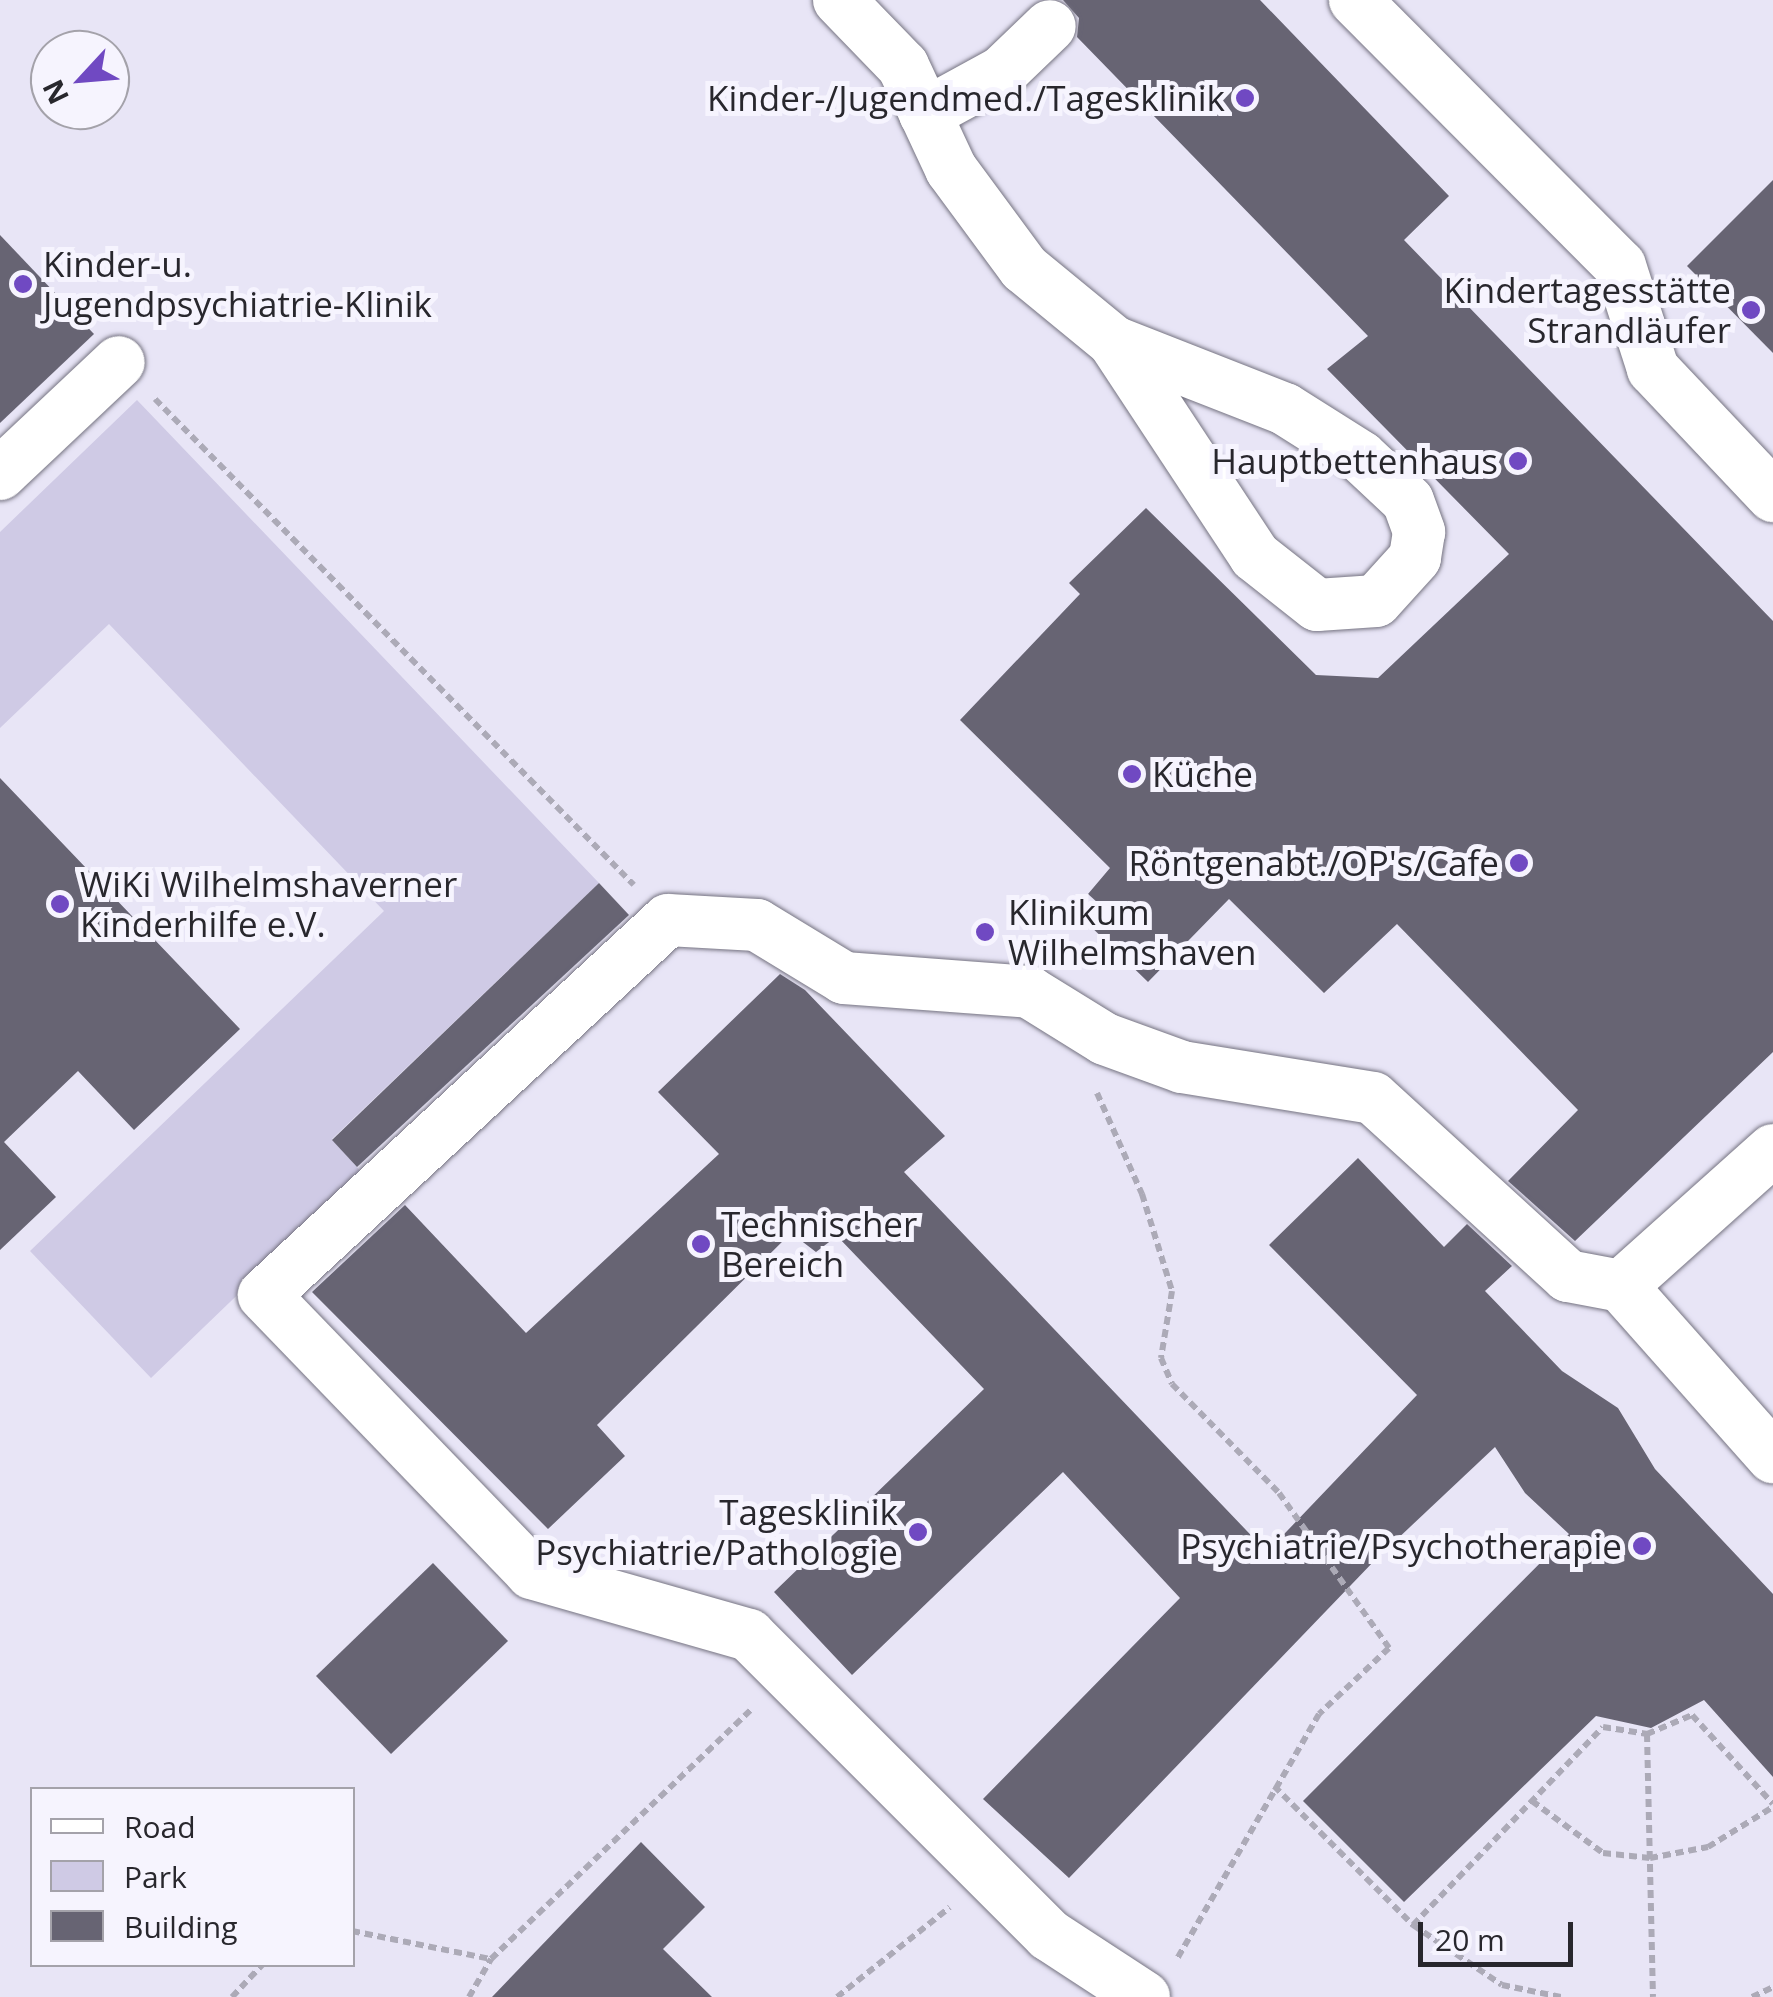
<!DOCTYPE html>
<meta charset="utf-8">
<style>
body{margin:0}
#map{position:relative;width:1773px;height:1997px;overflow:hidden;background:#e8e5f6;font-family:"Open Sans",sans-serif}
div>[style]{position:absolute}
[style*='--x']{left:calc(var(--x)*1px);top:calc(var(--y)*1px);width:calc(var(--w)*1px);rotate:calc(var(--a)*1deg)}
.green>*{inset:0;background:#cfcae5}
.building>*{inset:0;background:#676473}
.path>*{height:6px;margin-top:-3px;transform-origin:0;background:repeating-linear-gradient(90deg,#acaab7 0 8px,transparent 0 13px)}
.roads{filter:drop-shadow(0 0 2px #757381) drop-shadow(0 0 2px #757381)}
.minor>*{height:52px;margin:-26px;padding:0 26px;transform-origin:26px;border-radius:26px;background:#fff}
.dots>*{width:28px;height:28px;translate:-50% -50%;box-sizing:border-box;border:5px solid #f6f4fe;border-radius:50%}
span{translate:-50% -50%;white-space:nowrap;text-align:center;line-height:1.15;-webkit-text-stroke:10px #f6f4fe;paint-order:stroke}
.poi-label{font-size:35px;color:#28272d}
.right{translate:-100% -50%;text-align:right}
.left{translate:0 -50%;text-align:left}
.legend{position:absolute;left:30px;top:1787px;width:325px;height:180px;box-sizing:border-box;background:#f6f4fe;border:2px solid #a4a2aa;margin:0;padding:12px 18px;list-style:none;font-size:30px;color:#28272d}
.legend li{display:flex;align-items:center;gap:20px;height:50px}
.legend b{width:50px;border:2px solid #a4a2aa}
.north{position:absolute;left:30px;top:30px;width:100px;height:100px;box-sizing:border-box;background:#f6f4fe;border:2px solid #a4a2aa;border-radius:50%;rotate:244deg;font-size:28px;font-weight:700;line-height:40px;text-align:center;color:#28272d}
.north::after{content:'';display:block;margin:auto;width:35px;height:45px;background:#7049c2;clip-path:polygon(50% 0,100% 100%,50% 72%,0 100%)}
.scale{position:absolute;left:1418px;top:1922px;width:155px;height:45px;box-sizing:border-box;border:5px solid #28272d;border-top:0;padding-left:12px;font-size:30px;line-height:35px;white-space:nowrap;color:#28272d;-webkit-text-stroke:8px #f6f4fe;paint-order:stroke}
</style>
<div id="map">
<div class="green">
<i style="clip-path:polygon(137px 400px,599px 883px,332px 1139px,363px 1174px,151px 1378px,30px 1251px,384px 911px,109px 624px,0 728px,0 532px)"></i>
</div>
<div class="building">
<i style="clip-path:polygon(1063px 0,1260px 0,1449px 196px,1404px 240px,1773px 621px,1773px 1052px,1575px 1241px,1508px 1181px,1578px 1110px,1397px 924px,1324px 993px,1229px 899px,1148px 982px,1082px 918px,1098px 903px,1088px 894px,1110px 868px,960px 720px,1080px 594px,1069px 583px,1146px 508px,1316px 675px,1378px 678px,1509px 554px,1327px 369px,1368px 336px,1077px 37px,1079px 18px)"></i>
<i style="clip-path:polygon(1773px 180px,1773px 353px,1687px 266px)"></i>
<i style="clip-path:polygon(0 235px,94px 334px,0 423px)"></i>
<i style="clip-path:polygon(0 778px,240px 1029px,134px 1130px,78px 1071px,4px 1142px,56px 1197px,0 1250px)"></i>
<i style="clip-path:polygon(599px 883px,629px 915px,357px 1167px,332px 1140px)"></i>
<i style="clip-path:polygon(780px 974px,805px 990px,945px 1136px,904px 1172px,1267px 1552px,1417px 1395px,1269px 1245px,1358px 1158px,1444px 1247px,1467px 1224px,1512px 1266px,1485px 1291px,1562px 1371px,1618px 1408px,1655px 1469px,1773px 1594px,1773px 1777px,1704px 1700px,1651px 1728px,1596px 1716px,1404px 1902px,1303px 1801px,1569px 1534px,1525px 1493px,1495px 1447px,1376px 1559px,1069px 1878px,983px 1799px,1180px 1598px,1063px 1472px,852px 1675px,774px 1592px,984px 1389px,837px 1236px,816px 1252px,791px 1233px,597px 1425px,625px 1456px,548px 1529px,312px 1292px,405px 1205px,526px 1333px,719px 1154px,658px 1092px)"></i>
<i style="clip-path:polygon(433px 1563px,508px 1641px,391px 1754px,316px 1676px)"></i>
<i style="clip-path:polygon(641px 1842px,705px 1907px,663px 1949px,712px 1997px,492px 1997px)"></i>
</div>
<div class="path">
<i style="--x:155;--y:399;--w:682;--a:45.42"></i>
<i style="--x:1097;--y:1093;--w:111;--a:66"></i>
<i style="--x:1142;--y:1194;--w:102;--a:72.8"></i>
<i style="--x:1172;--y:1291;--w:68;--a:99.3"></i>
<i style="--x:1161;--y:1358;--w:28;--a:67"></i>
<i style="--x:1172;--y:1384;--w:153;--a:45.5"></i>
<i style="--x:1279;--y:1493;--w:190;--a:54.6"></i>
<i style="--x:1389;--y:1648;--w:96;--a:136.7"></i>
<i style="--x:1319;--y:1714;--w:285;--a:120.1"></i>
<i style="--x:1647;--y:1734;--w:263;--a:88.7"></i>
<i style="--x:1274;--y:1786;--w:197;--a:45"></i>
<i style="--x:1413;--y:1925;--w:107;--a:34"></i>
<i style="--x:1502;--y:1985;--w:60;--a:11.5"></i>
<i style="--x:1532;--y:1801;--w:88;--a:36.2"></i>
<i style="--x:1603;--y:1853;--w:47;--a:6.1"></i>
<i style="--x:1650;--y:1858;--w:59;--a:-10.7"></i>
<i style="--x:1708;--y:1847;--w:76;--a:-31.6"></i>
<i style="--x:1413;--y:1925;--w:274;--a:-46.2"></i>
<i style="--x:1603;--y:1727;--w:45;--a:9"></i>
<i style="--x:1647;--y:1734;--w:49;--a:-22.9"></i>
<i style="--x:1692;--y:1715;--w:120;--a:47.7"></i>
<i style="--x:352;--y:1931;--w:142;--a:11.4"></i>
<i style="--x:232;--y:1997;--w:45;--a:-46.8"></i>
<i style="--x:469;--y:1997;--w:44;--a:-59.9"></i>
<i style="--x:491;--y:1959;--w:361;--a:-43.8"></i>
<i style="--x:837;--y:1997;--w:144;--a:-38.5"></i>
<i style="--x:1752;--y:1997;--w:23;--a:-25"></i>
</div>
<div class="roads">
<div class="minor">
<i style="--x:839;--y:0;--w:92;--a:45.9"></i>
<i style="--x:903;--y:66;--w:114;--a:65"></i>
<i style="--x:951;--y:169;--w:123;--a:53.6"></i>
<i style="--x:1024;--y:268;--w:117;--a:39.4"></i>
<i style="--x:1114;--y:342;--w:184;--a:21.4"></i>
<i style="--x:1285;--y:409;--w:90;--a:32.3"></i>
<i style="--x:1361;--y:457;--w:64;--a:43.1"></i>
<i style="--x:1408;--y:501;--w:33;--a:70"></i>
<i style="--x:1419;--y:532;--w:26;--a:99"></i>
<i style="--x:1415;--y:558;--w:58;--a:132.2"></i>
<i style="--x:1376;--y:601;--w:59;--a:176.1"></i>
<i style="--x:1317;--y:605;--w:79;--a:-141.7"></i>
<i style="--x:1255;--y:556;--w:256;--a:-123.4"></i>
<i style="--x:1355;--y:0;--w:375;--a:45.1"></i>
<i style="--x:1620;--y:266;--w:108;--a:72.2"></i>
<i style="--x:1653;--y:369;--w:175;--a:46.6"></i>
<i style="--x:925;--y:114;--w:88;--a:-28.6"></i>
<i style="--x:1002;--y:72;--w:66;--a:-43.8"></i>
<i style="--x:0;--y:474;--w:163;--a:-43.3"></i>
<i style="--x:1621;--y:1286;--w:204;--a:-41.8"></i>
<i style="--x:1144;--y:1997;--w:113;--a:-146.9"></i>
<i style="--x:1049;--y:1935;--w:424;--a:-135"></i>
<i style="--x:749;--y:1635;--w:226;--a:-164.1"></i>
<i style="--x:532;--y:1573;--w:386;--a:-134"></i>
<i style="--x:264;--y:1295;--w:551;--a:-42.87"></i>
<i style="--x:668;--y:920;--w:89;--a:3.2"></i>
<i style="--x:757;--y:925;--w:102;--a:31.3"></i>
<i style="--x:844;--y:978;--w:186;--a:4.3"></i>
<i style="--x:1029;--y:992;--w:89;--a:31.7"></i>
<i style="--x:1105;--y:1039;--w:82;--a:20"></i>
<i style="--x:1182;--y:1067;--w:193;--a:9.2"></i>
<i style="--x:1373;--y:1098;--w:264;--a:42.4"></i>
<i style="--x:1568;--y:1276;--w:54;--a:10.7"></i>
<i style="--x:1621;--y:1286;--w:229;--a:48.4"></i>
</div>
</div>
<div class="dots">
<i style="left:1245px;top:98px;background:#7049c2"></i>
<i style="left:23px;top:284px;background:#7049c2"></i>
<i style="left:1751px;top:310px;background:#7049c2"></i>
<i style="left:1518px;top:461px;background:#7049c2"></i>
<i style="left:1132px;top:774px;background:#7049c2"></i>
<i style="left:1519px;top:863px;background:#7049c2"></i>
<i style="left:60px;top:904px;background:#7049c2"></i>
<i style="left:985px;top:932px;background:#7049c2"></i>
<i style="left:701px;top:1244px;background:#7049c2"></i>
<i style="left:918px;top:1532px;background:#7049c2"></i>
<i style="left:1642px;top:1546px;background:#7049c2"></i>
</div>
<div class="poi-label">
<span class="right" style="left:1225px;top:98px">Kinder-/Jugendmed./Tagesklinik</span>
<span class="left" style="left:43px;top:284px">Kinder-u.<br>Jugendpsychiatrie-Klinik</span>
<span class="right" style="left:1731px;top:310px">Kindertagesstätte<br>Strandläufer</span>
<span class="right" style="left:1498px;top:461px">Hauptbettenhaus</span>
<span class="left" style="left:1152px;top:774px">Küche</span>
<span class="right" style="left:1499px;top:863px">Röntgenabt./OP's/Cafe</span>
<span class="left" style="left:80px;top:904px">WiKi Wilhelmshaverner<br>Kinderhilfe e.V.</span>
<span class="left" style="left:1008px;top:932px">Klinikum<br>Wilhelmshaven</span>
<span class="left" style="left:721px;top:1244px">Technischer<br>Bereich</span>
<span class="right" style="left:898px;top:1532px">Tagesklinik<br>Psychiatrie/Pathologie</span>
<span class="right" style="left:1622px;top:1546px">Psychiatrie/Psychotherapie</span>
</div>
<ul class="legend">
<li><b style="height:12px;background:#fff"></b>Road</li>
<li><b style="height:28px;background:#cfcae5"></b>Park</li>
<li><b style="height:28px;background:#676473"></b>Building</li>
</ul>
<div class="north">N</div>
<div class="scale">20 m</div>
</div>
